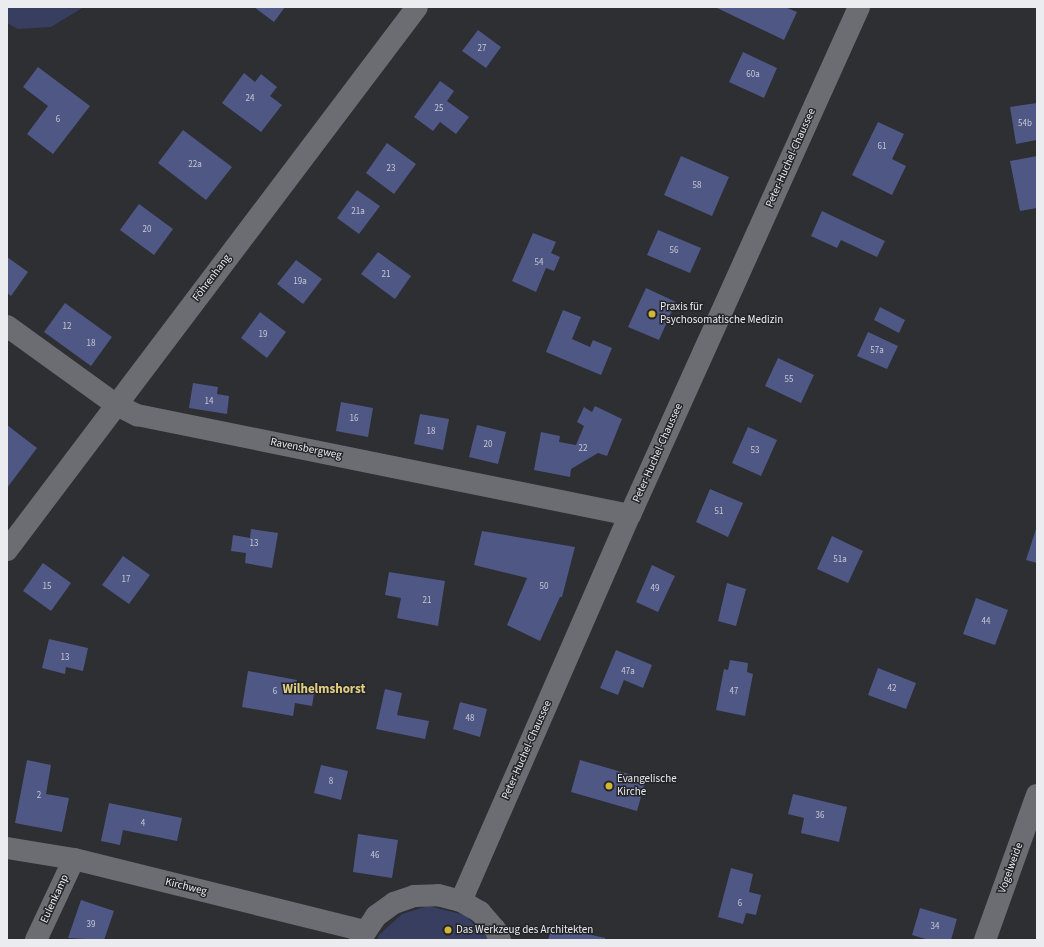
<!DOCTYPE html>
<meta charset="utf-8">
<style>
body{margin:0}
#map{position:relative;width:1044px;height:947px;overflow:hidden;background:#2d2f33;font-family:"Source Sans 3",sans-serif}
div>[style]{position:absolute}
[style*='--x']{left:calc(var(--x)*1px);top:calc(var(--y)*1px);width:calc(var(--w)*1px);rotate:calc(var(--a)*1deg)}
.green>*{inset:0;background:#383e5f}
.building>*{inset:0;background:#4f5785}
.street>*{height:22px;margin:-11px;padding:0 11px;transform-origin:11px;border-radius:11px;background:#6c6d72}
.secondary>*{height:22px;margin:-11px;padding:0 11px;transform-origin:11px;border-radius:11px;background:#6c6d72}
.dots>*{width:11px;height:11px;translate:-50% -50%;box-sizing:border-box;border:2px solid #242529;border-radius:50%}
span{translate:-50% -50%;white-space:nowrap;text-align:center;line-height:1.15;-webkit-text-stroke:3px #242529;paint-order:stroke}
.number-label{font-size:9px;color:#c4c7d4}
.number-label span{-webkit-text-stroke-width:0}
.street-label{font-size:11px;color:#ebecef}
.poi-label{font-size:11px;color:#ebecef}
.left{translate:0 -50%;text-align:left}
.quarter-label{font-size:13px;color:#e2ce80;font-weight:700}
.frame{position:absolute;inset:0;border:8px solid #ebecef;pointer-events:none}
</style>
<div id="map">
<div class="green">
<i style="clip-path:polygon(7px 7px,84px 7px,51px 27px,18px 29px,7px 23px)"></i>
<i style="clip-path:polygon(428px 906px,465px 915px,489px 940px,377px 940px,379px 935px,402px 914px)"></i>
</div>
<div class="building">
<i style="clip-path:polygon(254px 7px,285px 7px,274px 22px)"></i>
<i style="clip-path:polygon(715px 7px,785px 7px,797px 12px,784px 40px)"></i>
<i style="clip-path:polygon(478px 30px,501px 47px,486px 68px,462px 51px)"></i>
<i style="clip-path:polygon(743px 52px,777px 68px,764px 98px,729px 82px)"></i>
<i style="clip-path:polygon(38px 67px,90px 106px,53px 154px,27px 134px,48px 106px,23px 87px)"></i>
<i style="clip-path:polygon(244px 73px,255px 82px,261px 74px,277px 87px,270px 96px,282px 105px,261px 132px,222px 103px)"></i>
<i style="clip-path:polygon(440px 81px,454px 91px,447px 101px,469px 117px,456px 134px,440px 122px,433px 131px,414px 117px)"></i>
<i style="clip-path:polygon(1037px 103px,1037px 140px,1016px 144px,1010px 107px)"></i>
<i style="clip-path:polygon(878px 122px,904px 134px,892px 159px,906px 166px,892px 195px,852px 175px)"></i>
<i style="clip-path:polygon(183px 130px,232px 167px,206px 200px,158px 163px)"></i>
<i style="clip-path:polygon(387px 143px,416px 164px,394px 194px,366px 173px)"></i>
<i style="clip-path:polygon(681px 156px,729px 177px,712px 216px,664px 195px)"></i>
<i style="clip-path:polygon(1037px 156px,1037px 208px,1020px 211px,1010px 161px)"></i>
<i style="clip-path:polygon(357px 190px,380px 206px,359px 234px,337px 218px)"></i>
<i style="clip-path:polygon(139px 204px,173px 229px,154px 255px,120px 230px)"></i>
<i style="clip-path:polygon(822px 211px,885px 241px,877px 257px,841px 240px,837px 248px,811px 236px)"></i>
<i style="clip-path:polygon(658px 230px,701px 248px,690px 273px,647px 255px)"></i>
<i style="clip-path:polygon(533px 233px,556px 242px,551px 253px,560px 257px,554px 271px,546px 268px,536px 292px,512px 281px)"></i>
<i style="clip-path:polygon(378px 252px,411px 276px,395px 299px,361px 274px)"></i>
<i style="clip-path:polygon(7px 257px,28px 272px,11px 296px,7px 293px)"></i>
<i style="clip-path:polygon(296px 260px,322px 279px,303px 304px,277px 284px)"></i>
<i style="clip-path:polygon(646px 288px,676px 302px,659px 340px,628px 327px)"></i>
<i style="clip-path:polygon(65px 303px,112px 337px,91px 366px,44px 332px)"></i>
<i style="clip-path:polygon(880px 307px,905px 320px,899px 333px,874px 320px)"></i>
<i style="clip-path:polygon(563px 310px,581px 317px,572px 339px,590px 347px,593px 340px,612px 348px,601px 375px,546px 352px)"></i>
<i style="clip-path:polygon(260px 312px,286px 332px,267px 358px,241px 338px)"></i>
<i style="clip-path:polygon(868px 332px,898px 346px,887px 369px,857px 356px)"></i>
<i style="clip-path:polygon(778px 358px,814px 375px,801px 403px,765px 386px)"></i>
<i style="clip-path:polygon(193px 383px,218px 387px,217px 394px,229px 396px,227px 414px,189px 408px)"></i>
<i style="clip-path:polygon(341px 402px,373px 408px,368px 437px,336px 431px)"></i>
<i style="clip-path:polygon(595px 406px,622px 419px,607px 456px,598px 453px,571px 469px,570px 477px,534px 470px,541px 432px,560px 436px,559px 442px,576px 445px,584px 426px,577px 422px,584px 407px,592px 412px)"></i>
<i style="clip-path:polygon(420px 414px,449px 419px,443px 450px,414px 444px)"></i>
<i style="clip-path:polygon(7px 425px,37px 448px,7px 488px)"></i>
<i style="clip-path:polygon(477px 425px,506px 432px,498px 464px,469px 457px)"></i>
<i style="clip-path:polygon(748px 427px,777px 440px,761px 476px,732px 463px)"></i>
<i style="clip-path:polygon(710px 489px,743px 503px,728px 537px,696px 522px)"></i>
<i style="clip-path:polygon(1037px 526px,1037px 563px,1026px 560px)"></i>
<i style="clip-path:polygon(251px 529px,278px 533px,272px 568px,245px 563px,246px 553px,231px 551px,233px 535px,250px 538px)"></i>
<i style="clip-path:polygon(482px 531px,575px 547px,562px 597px,560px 597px,540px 641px,507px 625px,527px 578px,474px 565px)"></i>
<i style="clip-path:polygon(832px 536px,863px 551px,848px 583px,817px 569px)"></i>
<i style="clip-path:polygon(123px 556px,150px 575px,129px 604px,102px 585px)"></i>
<i style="clip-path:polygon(43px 563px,71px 583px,51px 611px,23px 591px)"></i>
<i style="clip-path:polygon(652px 565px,675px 576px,658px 612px,636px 602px)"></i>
<i style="clip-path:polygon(389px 572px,445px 581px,438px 626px,397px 618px,401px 598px,385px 595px)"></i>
<i style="clip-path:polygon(727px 583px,746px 589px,736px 626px,718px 621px)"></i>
<i style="clip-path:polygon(976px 598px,1008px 610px,995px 645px,963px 634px)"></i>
<i style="clip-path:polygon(49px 639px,88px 648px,83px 671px,66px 667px,65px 674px,42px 668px)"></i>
<i style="clip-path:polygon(616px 650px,652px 665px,643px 688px,624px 680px,618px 695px,600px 688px)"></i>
<i style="clip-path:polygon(730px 660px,748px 663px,747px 672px,753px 674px,745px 716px,716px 710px,724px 669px,728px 670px)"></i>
<i style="clip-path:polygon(878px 668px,916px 683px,906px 709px,868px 695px)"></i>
<i style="clip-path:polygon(248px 671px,297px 680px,295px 691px,314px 694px,312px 706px,295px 703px,293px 716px,242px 707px)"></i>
<i style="clip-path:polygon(385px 689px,402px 693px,397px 715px,429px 721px,425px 739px,376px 729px)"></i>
<i style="clip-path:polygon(460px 702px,487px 709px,480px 737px,453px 729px)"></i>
<i style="clip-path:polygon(27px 760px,51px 765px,46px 794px,69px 798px,62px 832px,15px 823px)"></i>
<i style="clip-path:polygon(580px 760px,646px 779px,637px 811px,571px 792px)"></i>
<i style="clip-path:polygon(321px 765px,348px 771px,341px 800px,314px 793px)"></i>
<i style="clip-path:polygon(793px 794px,847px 807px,839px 842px,801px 833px,804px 818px,788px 814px)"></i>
<i style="clip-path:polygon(109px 803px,182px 818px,177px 841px,123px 830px,120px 845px,101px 841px)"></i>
<i style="clip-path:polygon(358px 834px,398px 840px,392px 878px,353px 872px)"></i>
<i style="clip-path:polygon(731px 868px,753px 874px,749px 892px,761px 895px,756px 915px,746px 913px,743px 924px,718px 917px)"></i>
<i style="clip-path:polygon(81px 900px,114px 911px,104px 940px,68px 938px)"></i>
<i style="clip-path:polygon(920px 908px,957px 919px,951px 940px,929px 940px,912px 935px)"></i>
<i style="clip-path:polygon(552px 926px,605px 938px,605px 940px,548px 940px)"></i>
</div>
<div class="street">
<i style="--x:7;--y:326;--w:133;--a:35.8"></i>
<i style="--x:115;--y:404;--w:25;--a:27"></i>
<i style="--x:137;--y:415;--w:503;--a:11.47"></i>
<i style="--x:7;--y:550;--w:680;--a:-52.94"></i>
<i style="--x:7;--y:848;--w:68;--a:9.3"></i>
<i style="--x:74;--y:859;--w:299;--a:13.9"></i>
<i style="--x:36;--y:940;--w:89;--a:-64.9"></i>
<i style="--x:985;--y:940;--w:154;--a:-70.3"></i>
</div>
<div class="secondary">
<i style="--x:461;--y:901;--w:421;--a:-66.4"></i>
<i style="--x:630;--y:515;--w:557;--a:-65.73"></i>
<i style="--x:360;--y:940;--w:29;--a:-56"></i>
<i style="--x:376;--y:916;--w:22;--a:-36"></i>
<i style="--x:394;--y:903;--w:21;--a:-19"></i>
<i style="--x:414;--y:896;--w:24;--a:-2"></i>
<i style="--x:438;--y:895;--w:24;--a:15"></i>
<i style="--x:461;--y:901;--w:22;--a:30"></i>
<i style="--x:480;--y:912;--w:23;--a:49"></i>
<i style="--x:495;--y:929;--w:12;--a:66"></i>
</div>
<div class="dots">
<i style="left:652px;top:314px;background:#d4b635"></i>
<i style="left:609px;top:786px;background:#d4b635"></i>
<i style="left:448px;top:930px;background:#d4b635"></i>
</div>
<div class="number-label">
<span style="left:482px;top:49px">27</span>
<span style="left:753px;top:75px">60a</span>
<span style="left:250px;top:99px">24</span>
<span style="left:439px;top:109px">25</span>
<span style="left:58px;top:120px">6</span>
<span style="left:1025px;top:124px">54b</span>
<span style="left:882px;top:147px">61</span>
<span style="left:195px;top:165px">22a</span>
<span style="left:391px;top:169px">23</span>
<span style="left:697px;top:186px">58</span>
<span style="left:358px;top:212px">21a</span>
<span style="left:147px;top:230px">20</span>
<span style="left:674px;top:251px">56</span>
<span style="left:539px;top:263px">54</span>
<span style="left:386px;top:275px">21</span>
<span style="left:300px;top:282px">19a</span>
<span style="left:67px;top:327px">12</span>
<span style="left:263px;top:335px">19</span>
<span style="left:91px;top:344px">18</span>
<span style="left:877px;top:351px">57a</span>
<span style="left:789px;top:380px">55</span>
<span style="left:209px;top:402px">14</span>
<span style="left:354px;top:419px">16</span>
<span style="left:431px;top:432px">18</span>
<span style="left:488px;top:445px">20</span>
<span style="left:583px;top:449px">22</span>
<span style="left:755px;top:451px">53</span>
<span style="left:719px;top:512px">51</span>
<span style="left:254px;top:544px">13</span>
<span style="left:840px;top:560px">51a</span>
<span style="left:126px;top:580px">17</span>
<span style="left:47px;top:587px">15</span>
<span style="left:544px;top:587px">50</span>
<span style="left:655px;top:589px">49</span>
<span style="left:427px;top:601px">21</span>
<span style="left:986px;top:622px">44</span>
<span style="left:65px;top:658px">13</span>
<span style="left:628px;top:672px">47a</span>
<span style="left:892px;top:689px">42</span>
<span style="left:275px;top:692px">6</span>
<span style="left:734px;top:692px">47</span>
<span style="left:470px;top:719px">48</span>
<span style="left:331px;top:782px">8</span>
<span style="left:39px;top:796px">2</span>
<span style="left:820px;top:816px">36</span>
<span style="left:143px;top:824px">4</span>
<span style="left:375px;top:856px">46</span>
<span style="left:740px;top:904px">6</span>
<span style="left:91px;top:925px">39</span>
<span style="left:935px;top:927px">34</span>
</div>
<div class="street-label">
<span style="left:791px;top:158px;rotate:-66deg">Peter-Huchel-Chaussee</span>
<span style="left:212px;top:278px;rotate:-53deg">Föhrenhang</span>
<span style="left:306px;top:449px;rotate:11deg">Ravensbergweg</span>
<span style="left:658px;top:453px;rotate:-66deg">Peter-Huchel-Chaussee</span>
<span style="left:527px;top:750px;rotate:-66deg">Peter-Huchel-Chaussee</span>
<span style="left:1011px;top:868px;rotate:-70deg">Vogelweide</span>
<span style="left:186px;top:887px;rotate:14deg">Kirchweg</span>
<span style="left:55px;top:899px;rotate:-65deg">Eulenkamp</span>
</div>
<div class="poi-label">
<span class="left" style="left:660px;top:314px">Praxis für<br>Psychosomatische Medizin</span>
<span class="left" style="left:617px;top:786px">Evangelische<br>Kirche</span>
<span class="left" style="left:456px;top:930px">Das Werkzeug des Architekten</span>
</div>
<div class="quarter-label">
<span style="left:324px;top:689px">Wilhelmshorst</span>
</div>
<div class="frame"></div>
</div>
